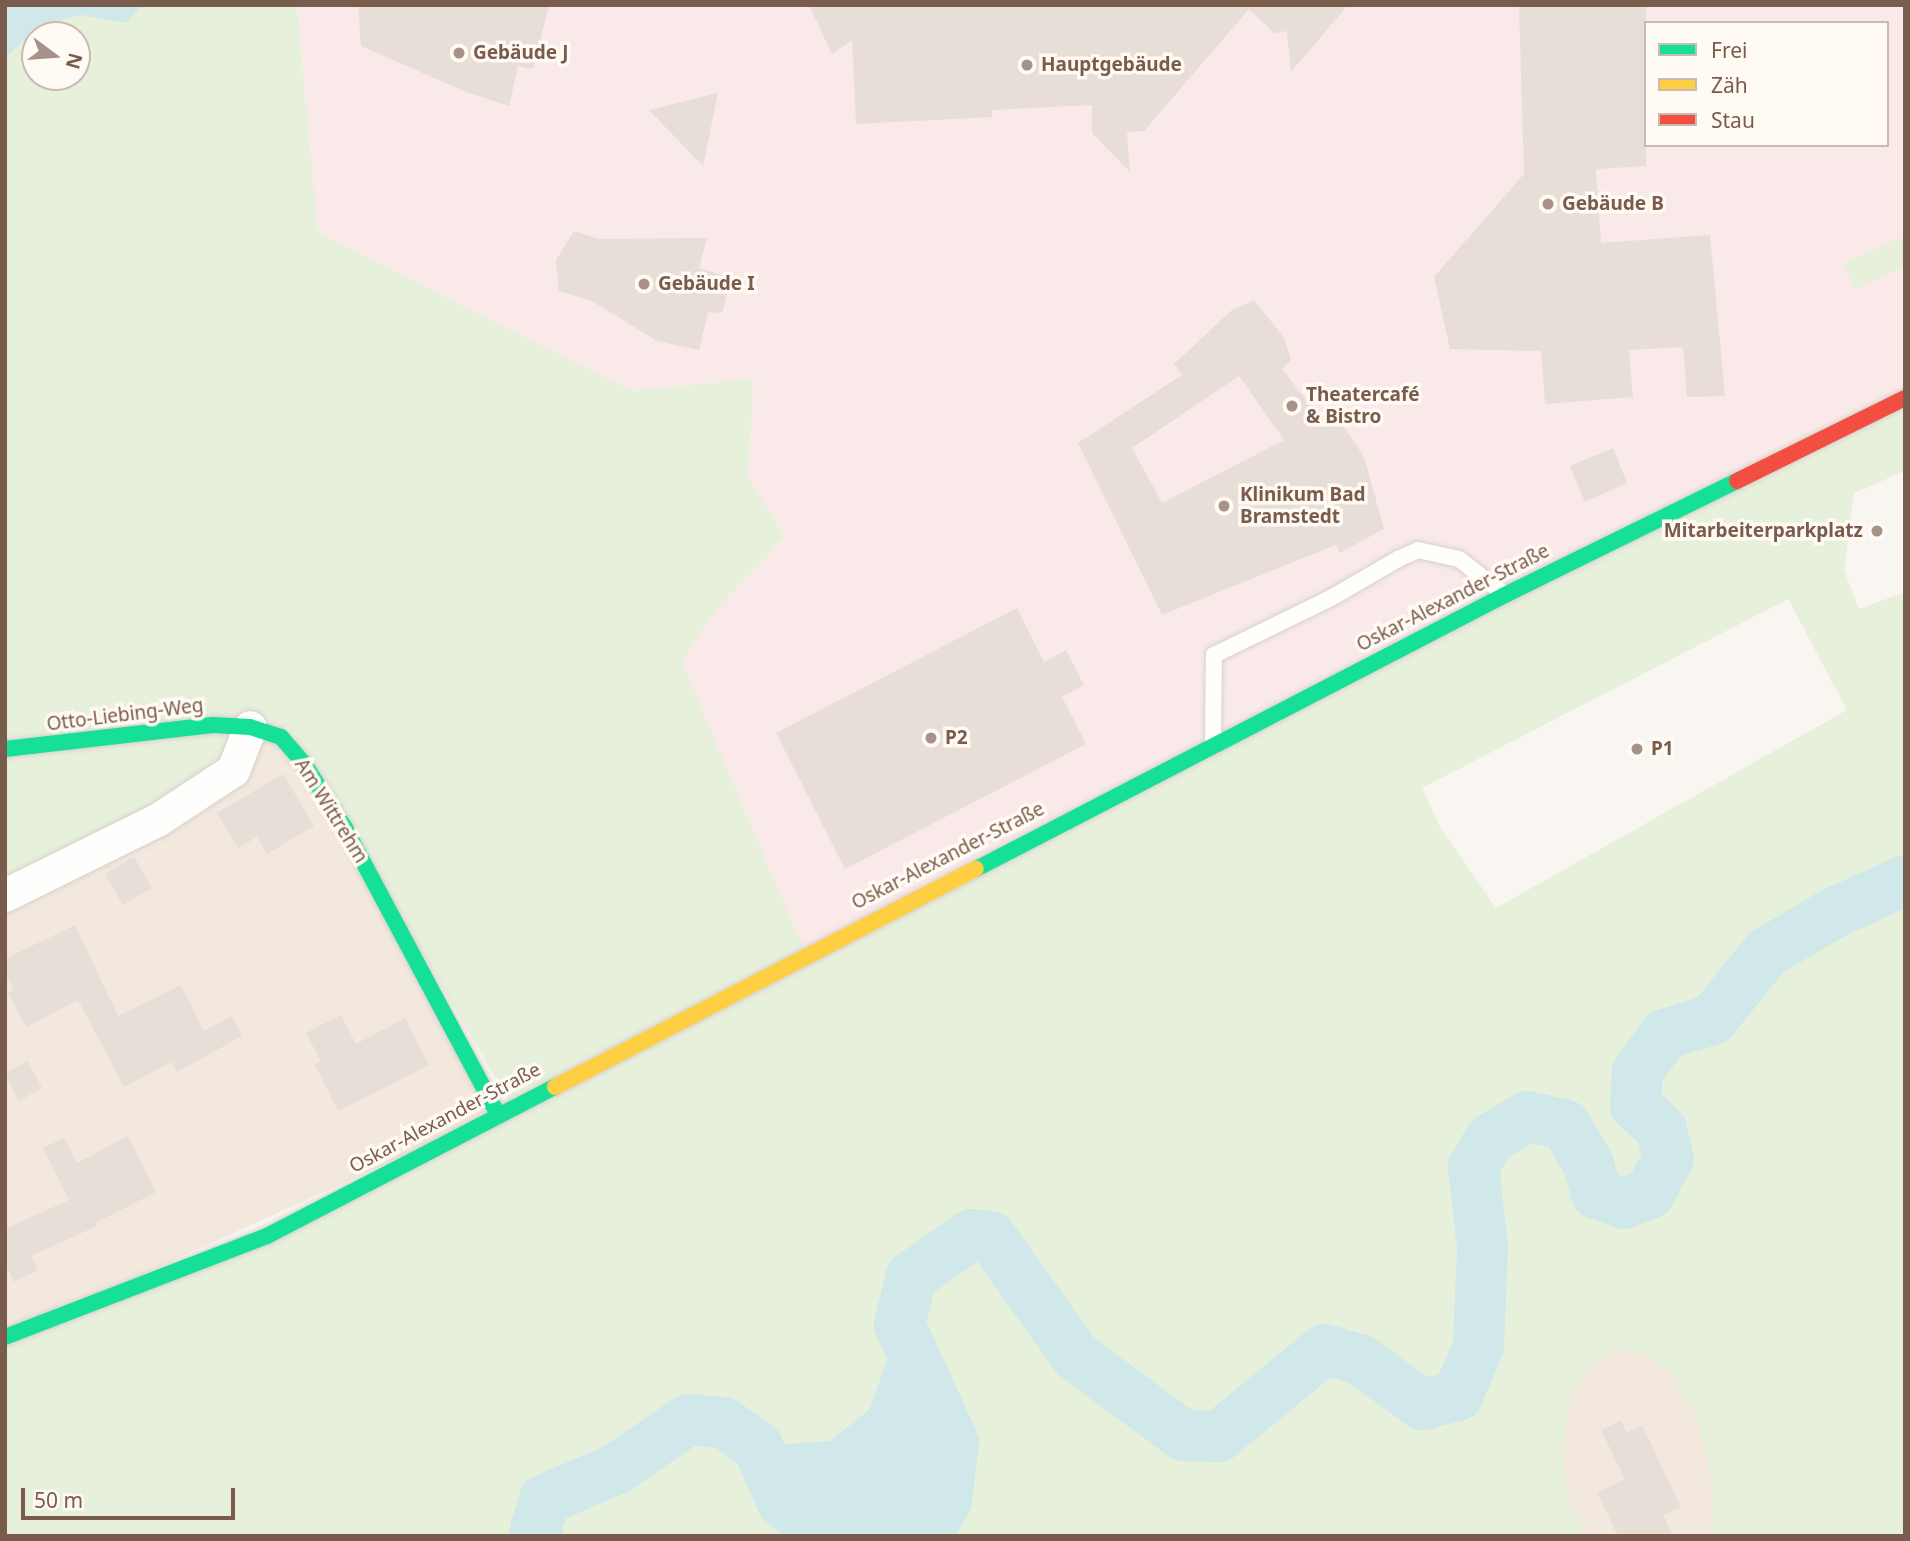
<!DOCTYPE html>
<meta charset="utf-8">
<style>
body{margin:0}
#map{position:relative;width:1910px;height:1541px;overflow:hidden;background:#f9f5f0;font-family:"Noto Sans",sans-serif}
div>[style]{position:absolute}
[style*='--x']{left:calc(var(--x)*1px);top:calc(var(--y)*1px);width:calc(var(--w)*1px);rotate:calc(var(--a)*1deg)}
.residential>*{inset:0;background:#f2e8de}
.medical>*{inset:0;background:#fae9e9}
.green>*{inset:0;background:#e7f0db}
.water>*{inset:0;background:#d0e8ea}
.river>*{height:51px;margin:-25.5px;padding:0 25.5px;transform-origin:25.5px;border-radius:25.5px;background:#d0e8ea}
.building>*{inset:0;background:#e6ded7}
.roads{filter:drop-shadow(0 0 2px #d7d1cb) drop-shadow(0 0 2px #d7d1cb)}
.lane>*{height:16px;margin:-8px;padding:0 8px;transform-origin:8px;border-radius:8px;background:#fefefd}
.street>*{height:33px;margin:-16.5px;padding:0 16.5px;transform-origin:16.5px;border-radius:16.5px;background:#fefefd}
.fast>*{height:16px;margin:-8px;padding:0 8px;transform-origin:8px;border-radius:8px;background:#16e098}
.slow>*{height:16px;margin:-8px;padding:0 8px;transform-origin:8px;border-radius:8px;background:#ffcf43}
.jam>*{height:16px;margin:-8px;padding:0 8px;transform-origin:8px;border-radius:8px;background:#f24e42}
.dots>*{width:19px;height:19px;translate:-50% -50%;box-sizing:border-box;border:4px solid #fffaf3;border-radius:50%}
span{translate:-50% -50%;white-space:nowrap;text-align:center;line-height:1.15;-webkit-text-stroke:7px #fffaf3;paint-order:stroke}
.poi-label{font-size:19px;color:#7a5c4d;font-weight:700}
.left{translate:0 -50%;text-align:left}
.right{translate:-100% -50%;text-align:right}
.street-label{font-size:19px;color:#7a5c4d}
.frame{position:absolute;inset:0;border:7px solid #7a5c4d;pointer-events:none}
.legend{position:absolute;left:1644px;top:21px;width:245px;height:126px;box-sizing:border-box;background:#fffaf3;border:2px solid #cabbb1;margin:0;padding:9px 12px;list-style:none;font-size:21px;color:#7a5c4d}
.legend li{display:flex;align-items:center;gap:14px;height:35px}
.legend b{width:35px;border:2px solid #cabbb1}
.north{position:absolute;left:21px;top:21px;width:70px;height:70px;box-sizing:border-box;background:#fffaf3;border:2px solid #cabbb1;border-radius:50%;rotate:106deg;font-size:19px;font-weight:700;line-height:28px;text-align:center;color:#7a5c4d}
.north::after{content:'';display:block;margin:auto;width:24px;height:32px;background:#a69286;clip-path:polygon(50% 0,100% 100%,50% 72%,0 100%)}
.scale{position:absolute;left:21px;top:1488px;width:214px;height:32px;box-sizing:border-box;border:4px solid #7a5c4d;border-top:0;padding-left:9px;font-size:21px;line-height:24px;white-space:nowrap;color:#7a5c4d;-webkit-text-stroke:5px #fffaf3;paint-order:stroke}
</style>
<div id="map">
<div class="residential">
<i style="clip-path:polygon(250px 727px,281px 737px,497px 1113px,5px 1337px,5px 895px)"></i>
<i style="clip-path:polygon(1613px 1350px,1638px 1351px,1673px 1373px,1699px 1422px,1713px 1487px,1714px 1536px,1586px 1536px,1571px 1506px,1561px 1455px,1571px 1401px,1590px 1366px)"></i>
</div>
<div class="medical">
<i style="clip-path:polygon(evenodd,297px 5px,1905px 5px,1905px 399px,805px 954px,704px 733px,682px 662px,713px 614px,785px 536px,748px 477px,754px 378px,631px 391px,318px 232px,297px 5px,1646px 23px,1887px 23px,1887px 145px,1646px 145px,1646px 23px)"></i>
</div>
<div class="green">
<i style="clip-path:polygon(evenodd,142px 5px,297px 5px,318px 232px,631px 391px,754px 378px,748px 477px,785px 536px,713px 614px,682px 662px,805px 953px,1905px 398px,1905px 471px,1854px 493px,1844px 570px,1859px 609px,1905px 592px,1905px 1536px,1714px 1536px,1713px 1487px,1699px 1423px,1673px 1373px,1638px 1351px,1613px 1350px,1590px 1366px,1571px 1401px,1561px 1455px,1571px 1506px,1586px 1536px,5px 1536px,5px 1337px,268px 1236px,508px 1099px,288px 726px,229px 765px,5px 891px,5px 58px,38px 27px,80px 15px,127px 23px,142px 5px,35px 35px,77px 35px,77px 77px,35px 77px,35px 35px,142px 5px,1788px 599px,1847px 710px,1496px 908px,1440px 827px,1422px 788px,1788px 599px)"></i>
<i style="clip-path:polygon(1903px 237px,1905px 267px,1855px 289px,1844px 263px)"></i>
</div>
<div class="water">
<i style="clip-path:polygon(5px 5px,142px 5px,127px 23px,80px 15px,38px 27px,5px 58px)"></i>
<i style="clip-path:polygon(899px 1324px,953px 1442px,946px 1500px,925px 1536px,825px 1536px,782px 1502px,757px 1446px,830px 1441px,870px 1409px)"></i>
</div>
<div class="river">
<i style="--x:537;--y:1536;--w:7;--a:-106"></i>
<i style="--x:535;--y:1529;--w:31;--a:-73"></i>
<i style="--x:544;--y:1499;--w:77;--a:-22.9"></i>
<i style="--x:615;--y:1469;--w:88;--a:-34.4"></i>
<i style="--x:688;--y:1419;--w:35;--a:5"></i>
<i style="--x:723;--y:1422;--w:42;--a:35.2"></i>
<i style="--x:757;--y:1446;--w:61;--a:65.9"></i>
<i style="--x:782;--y:1502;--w:55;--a:38.3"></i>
<i style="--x:925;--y:1536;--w:42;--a:-59.7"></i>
<i style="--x:946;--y:1500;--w:58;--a:-83.1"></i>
<i style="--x:953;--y:1442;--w:130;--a:-114.6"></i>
<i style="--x:899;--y:1324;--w:49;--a:-76"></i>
<i style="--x:911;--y:1276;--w:73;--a:-35"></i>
<i style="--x:971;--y:1234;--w:19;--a:6"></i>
<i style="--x:990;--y:1236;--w:148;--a:54.4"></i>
<i style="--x:1076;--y:1356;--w:133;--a:36.4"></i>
<i style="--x:1183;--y:1435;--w:35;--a:2"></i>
<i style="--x:1218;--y:1436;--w:137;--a:-39.4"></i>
<i style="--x:1324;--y:1349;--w:37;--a:16"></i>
<i style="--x:1360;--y:1359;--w:77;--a:36"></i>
<i style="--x:1422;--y:1404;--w:36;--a:-14"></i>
<i style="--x:1457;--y:1395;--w:53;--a:-66.8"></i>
<i style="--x:1478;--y:1346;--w:99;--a:-87.7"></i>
<i style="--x:1482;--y:1247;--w:81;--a:-96.3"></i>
<i style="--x:1473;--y:1166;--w:33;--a:-59"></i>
<i style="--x:1490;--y:1138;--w:43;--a:-30.7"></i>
<i style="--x:1527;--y:1116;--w:39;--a:13"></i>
<i style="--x:1565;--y:1125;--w:45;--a:59.5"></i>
<i style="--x:1588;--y:1164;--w:30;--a:75"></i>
<i style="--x:1596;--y:1193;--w:29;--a:20"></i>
<i style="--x:1623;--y:1203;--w:28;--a:-21"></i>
<i style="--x:1649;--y:1193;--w:40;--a:-62"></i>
<i style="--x:1668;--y:1158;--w:30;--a:-104"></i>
<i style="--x:1661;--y:1129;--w:35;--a:-137"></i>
<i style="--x:1635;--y:1105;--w:34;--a:-87"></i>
<i style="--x:1637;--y:1071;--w:46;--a:-53.9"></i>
<i style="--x:1664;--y:1034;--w:50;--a:-17.4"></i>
<i style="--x:1712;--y:1019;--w:86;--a:-51.1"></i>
<i style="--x:1766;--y:952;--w:79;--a:-30.5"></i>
<i style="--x:1834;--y:912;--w:78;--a:-24.3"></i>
</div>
<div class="building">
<i style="clip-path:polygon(358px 5px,549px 5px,533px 69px,518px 66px,509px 106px,466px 92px,361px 46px)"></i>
<i style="clip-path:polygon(809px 5px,1348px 5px,1291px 72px,1287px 31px,1274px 33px,1249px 9px,1144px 131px,1127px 132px,1130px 172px,1092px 133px,1092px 105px,992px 110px,992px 117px,856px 124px,852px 40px,832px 54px)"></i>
<i style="clip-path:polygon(1519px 5px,1646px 5px,1646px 166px,1596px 169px,1601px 243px,1710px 235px,1725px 396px,1687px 397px,1683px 347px,1629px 350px,1633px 397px,1545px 404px,1541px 351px,1450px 349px,1434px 277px,1524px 174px)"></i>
<i style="clip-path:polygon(718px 93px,703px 166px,649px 110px)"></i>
<i style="clip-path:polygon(574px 231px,599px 239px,707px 238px,699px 268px,731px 278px,722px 313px,708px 312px,699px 350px,657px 341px,592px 301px,559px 291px,556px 260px)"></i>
<i style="clip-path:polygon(evenodd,1254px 300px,1284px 338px,1291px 360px,1282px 369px,1318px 415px,1330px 410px,1337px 416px,1364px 457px,1384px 529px,1340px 553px,1336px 545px,1162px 615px,1078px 443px,1182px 375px,1174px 364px,1232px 310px,1254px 300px,1239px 376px,1284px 440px,1162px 503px,1132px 448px,1239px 376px)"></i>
<i style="clip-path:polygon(1613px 448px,1627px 483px,1585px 502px,1570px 466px)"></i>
<i style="clip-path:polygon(1017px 608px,1044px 662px,1066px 650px,1084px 685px,1062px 697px,1086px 744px,845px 869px,776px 733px)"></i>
<i style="clip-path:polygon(283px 774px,314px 826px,267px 854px,257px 837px,238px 848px,217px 813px)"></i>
<i style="clip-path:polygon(134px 857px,152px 888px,123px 905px,105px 874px)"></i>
<i style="clip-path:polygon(75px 925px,118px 1016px,181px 985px,204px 1031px,232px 1016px,242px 1036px,177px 1072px,172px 1062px,124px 1087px,78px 1000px,26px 1027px,8px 993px,14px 990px,5px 973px,5px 959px)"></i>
<i style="clip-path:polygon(341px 1015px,356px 1044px,405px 1018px,429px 1065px,338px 1111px,315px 1065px,321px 1061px,306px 1033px)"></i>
<i style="clip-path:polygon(28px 1061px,42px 1088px,19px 1101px,5px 1073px)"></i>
<i style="clip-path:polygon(128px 1136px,156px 1192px,95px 1223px,97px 1226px,31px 1256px,38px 1270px,14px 1282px,5px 1263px,5px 1229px,69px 1200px,43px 1148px,64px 1138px,77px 1163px)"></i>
<i style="clip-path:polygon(1621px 1420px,1626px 1433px,1642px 1425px,1681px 1507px,1663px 1515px,1673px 1536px,1618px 1536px,1597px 1493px,1625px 1479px,1601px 1430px)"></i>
</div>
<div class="roads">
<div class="lane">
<i style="--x:1213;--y:744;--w:89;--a:-89.4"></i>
<i style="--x:1214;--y:655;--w:130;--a:-26"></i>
<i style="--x:1331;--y:598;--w:78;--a:-30.2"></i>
<i style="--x:1398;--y:559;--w:22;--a:-24"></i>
<i style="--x:1418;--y:550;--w:42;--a:12.4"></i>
<i style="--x:1459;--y:559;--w:58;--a:38"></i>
</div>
<div class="street">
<i style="--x:5;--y:895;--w:169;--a:-26.3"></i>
<i style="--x:157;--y:820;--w:91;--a:-33.3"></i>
<i style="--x:233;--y:770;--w:46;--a:-68.4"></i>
</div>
<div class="fast">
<i style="--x:5;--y:749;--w:209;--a:-6.6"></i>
<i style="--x:213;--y:725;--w:37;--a:3"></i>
<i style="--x:250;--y:727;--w:33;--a:18"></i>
<i style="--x:281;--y:737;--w:37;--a:49"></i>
<i style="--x:305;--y:765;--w:75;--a:57.6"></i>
<i style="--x:345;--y:828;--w:323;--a:61.9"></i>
<i style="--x:976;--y:869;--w:596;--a:-27.38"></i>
<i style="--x:1505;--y:595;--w:258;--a:-26.2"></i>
<i style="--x:5;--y:1337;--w:281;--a:-21.1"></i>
<i style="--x:267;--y:1236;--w:324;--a:-27.4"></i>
</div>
<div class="slow">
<i style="--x:555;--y:1087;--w:474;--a:-27.4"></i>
</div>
<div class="jam">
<i style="--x:1737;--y:481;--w:187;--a:-26.3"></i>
</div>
</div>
<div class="dots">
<i style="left:459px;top:53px;background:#a69286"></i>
<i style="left:1027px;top:65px;background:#a69286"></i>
<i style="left:1548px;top:204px;background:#a69286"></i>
<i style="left:644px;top:284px;background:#a69286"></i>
<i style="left:1292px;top:406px;background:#a69286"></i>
<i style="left:1224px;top:506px;background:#a69286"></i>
<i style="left:1877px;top:531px;background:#a69286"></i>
<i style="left:931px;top:738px;background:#a69286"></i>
<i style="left:1637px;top:749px;background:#a69286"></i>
</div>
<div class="poi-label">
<span class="left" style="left:473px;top:53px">Gebäude J</span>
<span class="left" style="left:1041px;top:65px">Hauptgebäude</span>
<span class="left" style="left:1562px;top:204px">Gebäude B</span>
<span class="left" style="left:658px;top:284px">Gebäude I</span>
<span class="left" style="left:1306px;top:406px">Theatercafé<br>&amp; Bistro</span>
<span class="left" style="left:1240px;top:506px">Klinikum Bad<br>Bramstedt</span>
<span class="right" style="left:1863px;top:531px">Mitarbeiterparkplatz</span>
<span class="left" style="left:945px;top:738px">P2</span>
<span class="left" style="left:1651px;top:749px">P1</span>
</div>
<div class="street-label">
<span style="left:1453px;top:598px;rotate:-27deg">Oskar-Alexander-Straße</span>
<span style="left:125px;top:715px;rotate:-7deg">Otto-Liebing-Weg</span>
<span style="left:331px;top:811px;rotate:58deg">Am Wittrehm</span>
<span style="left:948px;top:856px;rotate:-27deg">Oskar-Alexander-Straße</span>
<span style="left:445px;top:1118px;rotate:-28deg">Oskar-Alexander-Straße</span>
</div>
<div class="frame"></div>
<ul class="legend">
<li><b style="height:9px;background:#16e098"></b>Frei</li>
<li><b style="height:9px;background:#ffcf43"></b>Zäh</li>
<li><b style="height:9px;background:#f24e42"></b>Stau</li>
</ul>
<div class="north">N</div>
<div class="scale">50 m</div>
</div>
